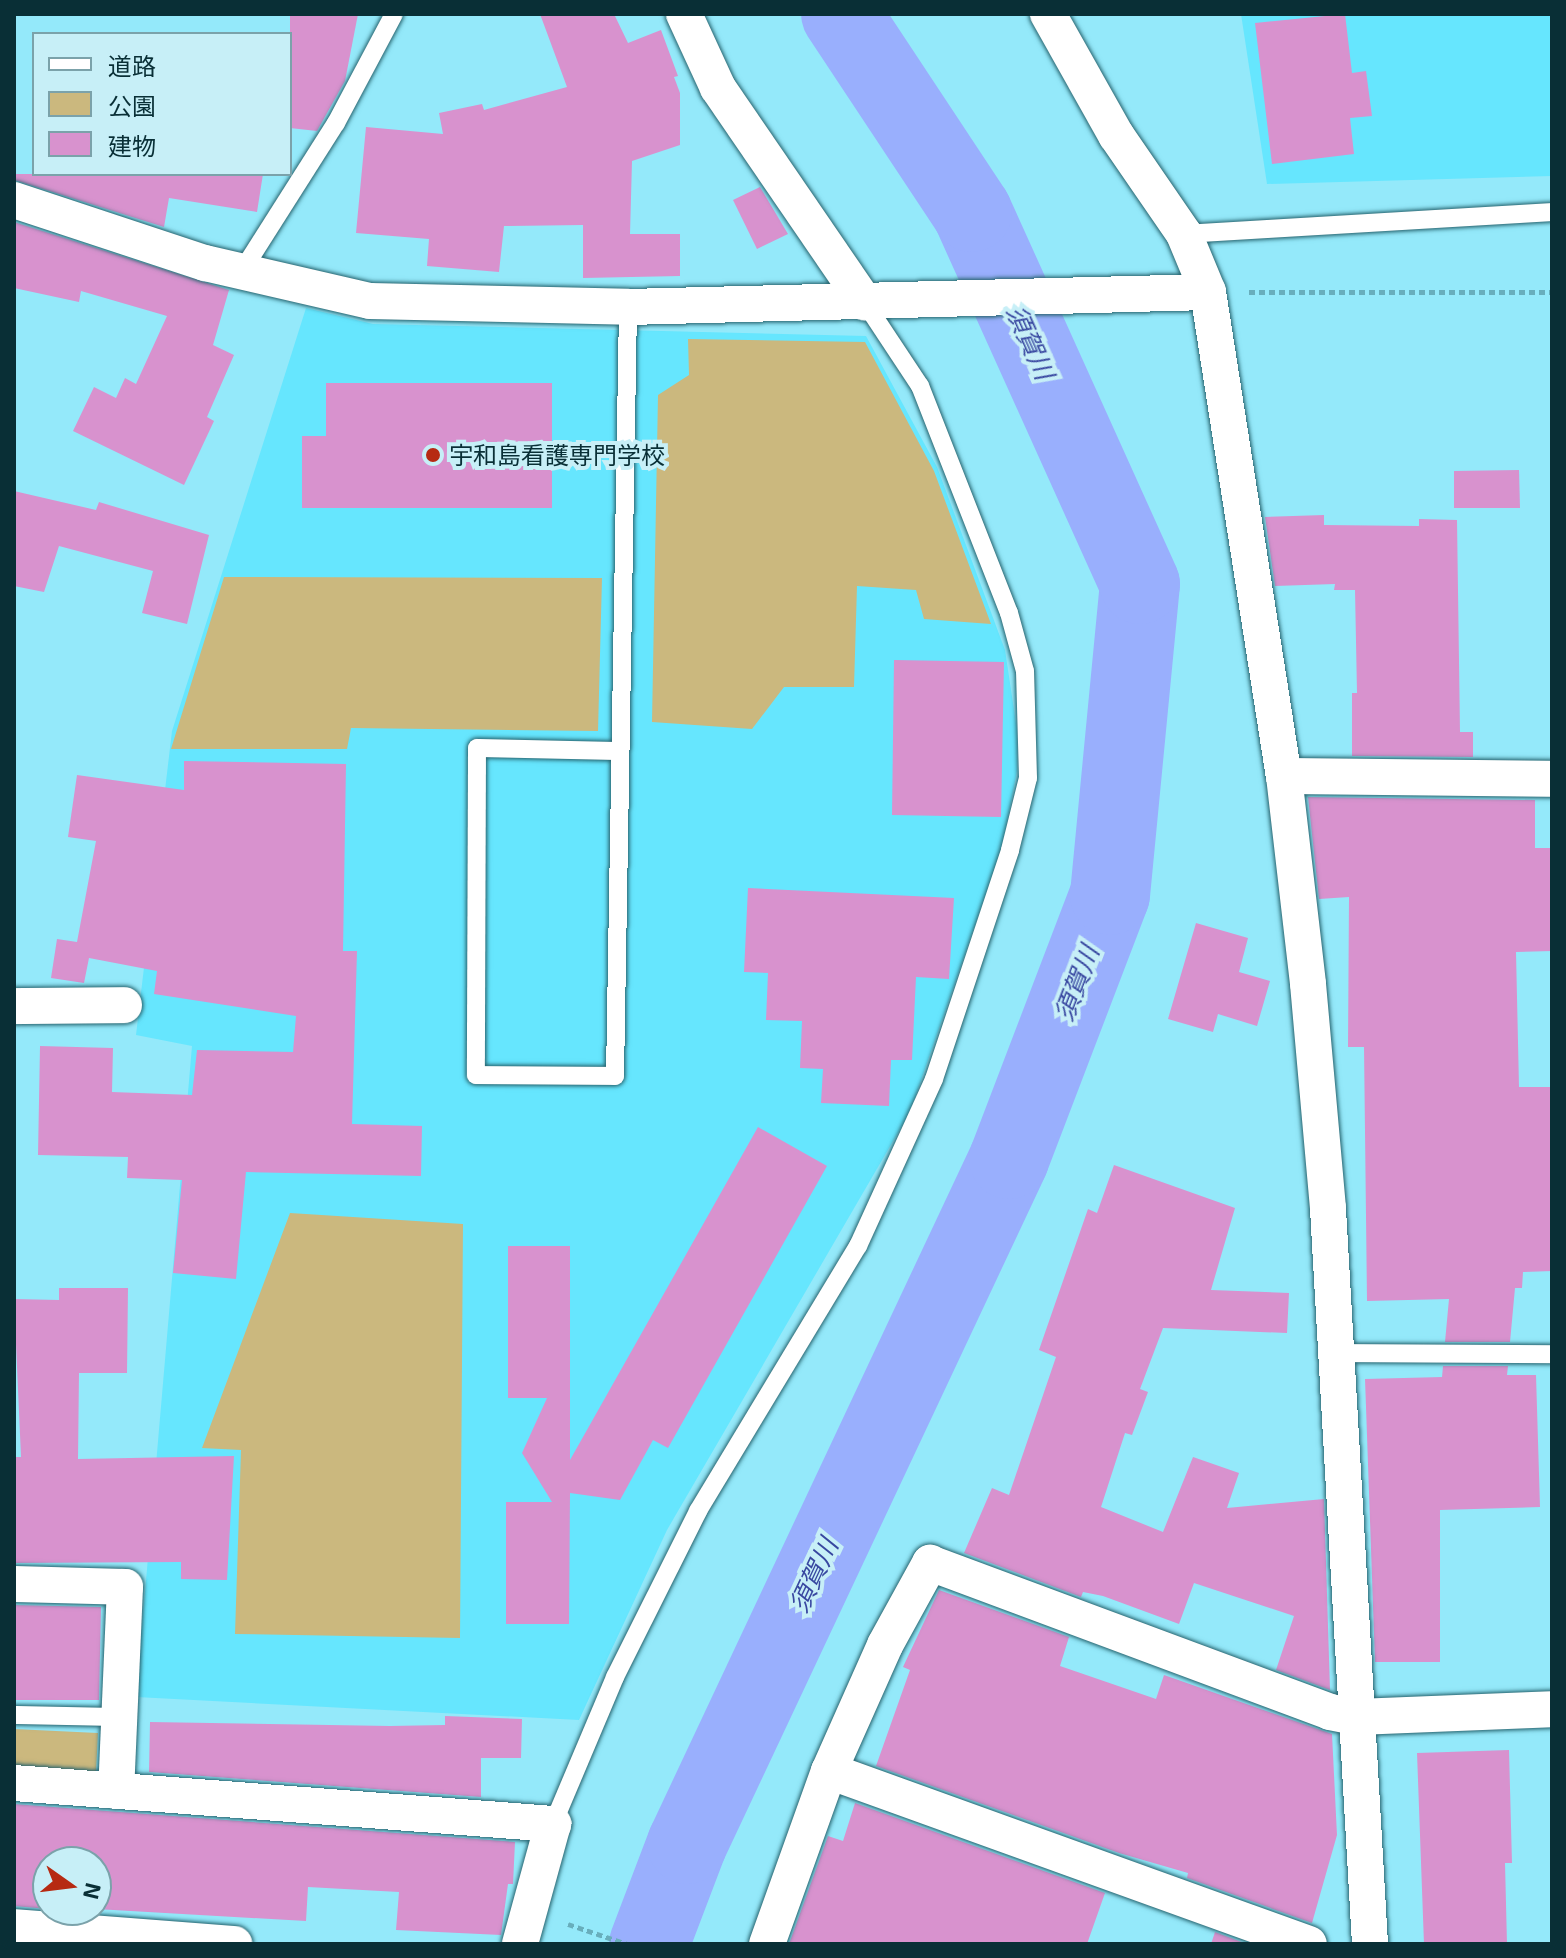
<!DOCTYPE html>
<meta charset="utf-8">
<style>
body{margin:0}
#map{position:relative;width:1566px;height:1958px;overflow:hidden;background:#94e9fa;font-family:"Exo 2","Noto Sans JP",sans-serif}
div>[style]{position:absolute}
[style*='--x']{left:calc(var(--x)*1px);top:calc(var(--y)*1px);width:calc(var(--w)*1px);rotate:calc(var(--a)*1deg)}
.built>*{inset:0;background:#66e6fe}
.green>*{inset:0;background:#cbb87e}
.river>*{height:80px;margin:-40px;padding:0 40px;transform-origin:40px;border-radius:40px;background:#99affd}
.building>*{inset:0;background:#d892ce}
.path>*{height:5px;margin-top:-2.5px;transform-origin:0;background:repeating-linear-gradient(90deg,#68aebc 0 6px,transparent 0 10px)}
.roads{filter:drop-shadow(0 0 2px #26636e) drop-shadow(0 0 2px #26636e)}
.service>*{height:18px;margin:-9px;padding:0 9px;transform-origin:9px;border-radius:9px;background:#fff}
.minor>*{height:36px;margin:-18px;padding:0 18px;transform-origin:18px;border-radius:18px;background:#fff}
.dots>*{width:22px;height:22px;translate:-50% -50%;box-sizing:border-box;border:4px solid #c7eff7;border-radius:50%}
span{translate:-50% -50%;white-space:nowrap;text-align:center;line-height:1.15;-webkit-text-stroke:8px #c7eff7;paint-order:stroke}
.poi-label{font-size:24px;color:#092f36}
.left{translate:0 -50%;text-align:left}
.water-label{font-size:26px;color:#3847a0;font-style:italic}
.frame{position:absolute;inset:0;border:16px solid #092f36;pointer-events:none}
.legend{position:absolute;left:32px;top:32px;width:260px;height:144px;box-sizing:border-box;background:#c7eff7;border:2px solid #7ba2aa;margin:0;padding:10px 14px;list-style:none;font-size:24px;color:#092f36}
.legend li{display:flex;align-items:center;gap:16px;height:40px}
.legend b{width:40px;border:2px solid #7ba2aa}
.north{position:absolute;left:32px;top:1846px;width:80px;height:80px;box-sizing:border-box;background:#c7eff7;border:2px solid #7ba2aa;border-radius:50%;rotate:104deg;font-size:22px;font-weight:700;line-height:32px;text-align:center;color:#092f36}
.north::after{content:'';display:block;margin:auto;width:28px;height:36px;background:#b62a12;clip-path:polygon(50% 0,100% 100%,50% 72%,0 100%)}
</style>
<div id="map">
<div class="built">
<i style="clip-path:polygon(1241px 14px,1552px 14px,1552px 176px,1267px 184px)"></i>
<i style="clip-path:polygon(306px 308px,373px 324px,866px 336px,937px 467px,1005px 650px,1017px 730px,1017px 771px,1002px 847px,910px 1112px,667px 1530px,579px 1720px,136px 1697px,192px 1046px,136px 1035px,172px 731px)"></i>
</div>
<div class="green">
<i style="clip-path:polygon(688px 339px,865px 342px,934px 471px,991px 624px,924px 619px,916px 590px,857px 586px,854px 687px,784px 687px,752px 729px,652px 722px,658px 395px,689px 375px)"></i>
<i style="clip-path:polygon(224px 577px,602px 578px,598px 731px,351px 728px,347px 749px,171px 749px)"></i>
<i style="clip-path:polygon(290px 1213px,463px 1224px,460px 1638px,235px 1634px,241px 1450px,202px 1448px)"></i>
<i style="clip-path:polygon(14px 1729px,98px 1733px,96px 1772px,14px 1769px)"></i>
</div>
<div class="river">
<i style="--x:649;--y:1944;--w:107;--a:-69.2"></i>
<i style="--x:687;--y:1844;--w:757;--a:-64.82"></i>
<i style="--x:1009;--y:1159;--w:283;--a:-69.1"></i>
<i style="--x:1110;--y:895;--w:312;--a:-84.5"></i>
<i style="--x:1140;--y:584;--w:408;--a:-114.3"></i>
<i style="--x:972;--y:212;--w:237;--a:-123.5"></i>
</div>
<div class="building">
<i style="clip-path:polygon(290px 14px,358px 14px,345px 81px,317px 131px,290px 128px)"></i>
<i style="clip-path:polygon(540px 14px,614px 14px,628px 43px,661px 30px,678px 76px,674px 77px,680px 93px,680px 145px,632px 161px,630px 234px,680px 234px,680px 276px,583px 278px,583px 225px,504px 226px,499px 272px,427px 266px,429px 239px,356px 233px,366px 127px,443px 134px,439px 113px,482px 104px,484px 110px,567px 87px)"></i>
<i style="clip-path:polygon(1345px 14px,1352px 73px,1366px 71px,1372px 116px,1350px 118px,1354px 154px,1272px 164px,1255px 23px)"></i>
<i style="clip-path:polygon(14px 174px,263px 174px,257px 212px,169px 198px,164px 227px,14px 180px)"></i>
<i style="clip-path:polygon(760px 187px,788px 234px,757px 249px,733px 200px)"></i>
<i style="clip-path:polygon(14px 222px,229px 290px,213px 345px,234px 355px,207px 417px,214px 421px,184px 485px,73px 431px,94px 387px,116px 398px,125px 378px,136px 384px,167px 316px,81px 291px,79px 302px,14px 288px)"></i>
<i style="clip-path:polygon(326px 383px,552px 383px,552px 508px,302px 508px,302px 436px,326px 436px)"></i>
<i style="clip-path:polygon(1519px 470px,1520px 508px,1454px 508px,1454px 471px)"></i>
<i style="clip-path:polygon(14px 491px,96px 510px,99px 502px,209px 535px,187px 624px,142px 613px,153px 571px,59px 546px,44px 592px,14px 586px)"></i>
<i style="clip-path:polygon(1324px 515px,1324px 525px,1419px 526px,1419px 519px,1457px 520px,1460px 732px,1473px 732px,1473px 757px,1352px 756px,1352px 693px,1357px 693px,1355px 590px,1334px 590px,1335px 584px,1275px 586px,1266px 524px,1265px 517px)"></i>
<i style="clip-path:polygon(894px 660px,1004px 662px,1001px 817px,892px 815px)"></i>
<i style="clip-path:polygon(184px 761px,346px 764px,343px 951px,357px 951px,352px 1124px,422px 1126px,421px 1176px,246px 1172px,236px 1279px,173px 1273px,182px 1180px,127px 1178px,128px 1157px,38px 1155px,40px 1046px,113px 1048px,112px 1092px,192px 1095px,197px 1050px,293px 1052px,296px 1016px,154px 994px,157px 971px,89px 958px,84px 983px,51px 978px,57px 939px,77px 942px,96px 841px,68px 837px,77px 775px,184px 790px)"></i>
<i style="clip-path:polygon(1308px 797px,1535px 800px,1535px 848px,1552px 848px,1552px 951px,1516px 952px,1519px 1087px,1552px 1087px,1552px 1271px,1523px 1272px,1522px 1288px,1515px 1288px,1510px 1342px,1445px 1342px,1449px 1299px,1367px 1301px,1364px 1047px,1348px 1047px,1349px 897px,1319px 899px)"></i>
<i style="clip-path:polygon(748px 888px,954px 898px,949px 979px,916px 977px,912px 1060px,891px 1060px,889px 1106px,821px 1103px,823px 1069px,800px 1068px,802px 1021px,766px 1020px,768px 973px,744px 972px)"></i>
<i style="clip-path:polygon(1196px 923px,1248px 938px,1239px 972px,1270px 981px,1257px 1026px,1218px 1014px,1213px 1032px,1168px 1019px)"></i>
<i style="clip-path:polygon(758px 1127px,827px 1166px,668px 1448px,653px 1440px,620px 1500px,570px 1493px,569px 1624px,506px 1624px,506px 1502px,552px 1502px,522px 1453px,547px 1398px,508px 1398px,508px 1246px,570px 1246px,570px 1460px)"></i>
<i style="clip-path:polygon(1114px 1165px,1235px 1208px,1211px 1290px,1289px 1293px,1287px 1333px,1163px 1328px,1140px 1389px,1148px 1392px,1132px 1435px,1125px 1433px,1101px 1507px,1163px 1532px,1193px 1457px,1239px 1473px,1227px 1508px,1324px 1499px,1330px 1690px,1276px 1670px,1294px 1616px,1194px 1583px,1179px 1624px,1103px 1596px,1083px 1592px,1081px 1597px,964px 1553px,992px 1488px,1009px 1495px,1056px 1357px,1039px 1350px,1088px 1209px,1097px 1213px)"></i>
<i style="clip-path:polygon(59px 1288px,128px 1288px,127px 1373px,79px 1373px,78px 1459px,234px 1456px,227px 1580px,181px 1579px,181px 1562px,14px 1563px,14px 1457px,21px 1457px,14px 1299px,59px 1300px)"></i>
<i style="clip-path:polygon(1443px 1366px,1508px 1366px,1507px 1375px,1536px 1375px,1540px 1507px,1440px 1510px,1440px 1662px,1375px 1662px,1365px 1379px,1442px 1377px)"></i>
<i style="clip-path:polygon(939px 1590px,1069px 1637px,1060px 1666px,1156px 1699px,1164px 1675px,1332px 1734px,1337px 1835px,1312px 1923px,1187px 1878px,1188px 1873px,1119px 1853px,876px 1766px,910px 1670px,903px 1667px)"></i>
<i style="clip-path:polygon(14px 1605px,101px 1607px,99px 1700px,14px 1700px)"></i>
<i style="clip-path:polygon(445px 1716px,522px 1719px,521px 1758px,481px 1758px,481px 1797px,149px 1772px,150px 1722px,390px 1726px,445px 1725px)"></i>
<i style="clip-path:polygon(1509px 1750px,1512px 1863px,1505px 1863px,1507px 1944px,1424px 1944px,1417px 1753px)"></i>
<i style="clip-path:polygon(855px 1803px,1105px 1893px,1087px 1944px,789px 1944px,828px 1836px,843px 1841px)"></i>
<i style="clip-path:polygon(14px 1804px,515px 1842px,513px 1884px,508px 1884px,501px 1935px,396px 1930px,399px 1892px,308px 1887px,306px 1921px,96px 1909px,96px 1862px,48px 1862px,48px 1909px,14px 1906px)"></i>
<i style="clip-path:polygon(1215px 1932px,1247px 1944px,1211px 1944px)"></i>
</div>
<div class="path">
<i style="--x:1249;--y:292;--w:303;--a:0"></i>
<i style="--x:568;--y:1924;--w:62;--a:18.7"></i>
</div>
<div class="roads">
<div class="service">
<i style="--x:1184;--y:234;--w:369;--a:-3.4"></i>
<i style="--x:242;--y:271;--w:175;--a:-57.6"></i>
<i style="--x:336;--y:123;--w:123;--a:-62"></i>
<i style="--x:619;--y:751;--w:142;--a:-178.8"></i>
<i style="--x:477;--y:748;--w:327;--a:90.2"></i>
<i style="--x:476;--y:1075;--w:139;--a:0.4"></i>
<i style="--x:615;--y:1076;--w:769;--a:-89.03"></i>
<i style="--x:1337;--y:1353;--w:215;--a:0.3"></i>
<i style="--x:14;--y:1715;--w:105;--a:1.1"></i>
<i style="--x:553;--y:1824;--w:160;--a:-67.1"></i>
<i style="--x:615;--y:1677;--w:186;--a:-63.4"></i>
<i style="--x:698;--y:1511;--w:310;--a:-58.9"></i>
<i style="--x:858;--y:1246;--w:183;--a:-65.5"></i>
<i style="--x:934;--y:1079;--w:241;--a:-71.6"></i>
<i style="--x:1010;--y:850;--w:74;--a:-76"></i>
<i style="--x:1028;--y:778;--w:107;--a:-91.6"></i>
<i style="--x:1025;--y:671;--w:60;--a:-105.4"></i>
<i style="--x:1009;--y:613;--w:244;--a:-111.4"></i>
<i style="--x:920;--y:386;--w:100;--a:-123.5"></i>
</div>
<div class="minor">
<i style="--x:684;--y:14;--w:81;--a:65.3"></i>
<i style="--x:718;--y:88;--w:260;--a:55.6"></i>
<i style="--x:1048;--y:14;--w:139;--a:60.7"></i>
<i style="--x:1116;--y:135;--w:120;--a:55.5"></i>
<i style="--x:1184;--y:234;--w:63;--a:67.5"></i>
<i style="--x:1208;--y:292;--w:490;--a:81.1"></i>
<i style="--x:1284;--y:776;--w:209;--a:83.4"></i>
<i style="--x:1308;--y:984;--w:226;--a:84.9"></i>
<i style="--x:1328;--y:1209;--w:736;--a:86.73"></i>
<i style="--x:14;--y:200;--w:201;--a:18.3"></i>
<i style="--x:205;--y:263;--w:169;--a:13"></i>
<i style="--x:370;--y:301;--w:258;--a:1.3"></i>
<i style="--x:628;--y:307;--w:580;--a:-1.48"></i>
<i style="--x:1284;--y:776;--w:268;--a:0.6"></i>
<i style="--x:14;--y:1006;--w:110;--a:-0.5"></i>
<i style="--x:14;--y:1584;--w:111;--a:1.5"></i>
<i style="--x:125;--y:1587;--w:204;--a:92.5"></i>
<i style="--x:829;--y:1771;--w:510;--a:19.82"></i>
<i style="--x:14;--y:1783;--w:541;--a:4.35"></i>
<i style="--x:553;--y:1824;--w:124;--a:105.4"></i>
<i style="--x:14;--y:1927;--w:221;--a:4.4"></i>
<i style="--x:767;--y:1944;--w:184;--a:-70.3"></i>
<i style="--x:829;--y:1771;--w:138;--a:-66"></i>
<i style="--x:885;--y:1645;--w:94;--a:-61.2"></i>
<i style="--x:930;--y:1563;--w:427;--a:20.4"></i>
<i style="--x:1330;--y:1712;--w:26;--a:11"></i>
<i style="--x:1356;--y:1717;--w:196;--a:-2.3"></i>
</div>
</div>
<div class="dots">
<i style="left:433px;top:455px;background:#b62a12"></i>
</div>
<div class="poi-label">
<span class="left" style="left:449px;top:455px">宇和島看護専門学校</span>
</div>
<div class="water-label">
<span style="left:1031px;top:342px;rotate:66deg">須賀川</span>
<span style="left:1076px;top:983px;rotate:-69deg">須賀川</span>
<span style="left:813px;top:1575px;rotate:-65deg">須賀川</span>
</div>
<div class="frame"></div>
<ul class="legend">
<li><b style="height:10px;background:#fff"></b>道路</li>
<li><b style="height:22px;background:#cbb87e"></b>公園</li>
<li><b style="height:22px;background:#d892ce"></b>建物</li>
</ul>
<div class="north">N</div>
</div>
